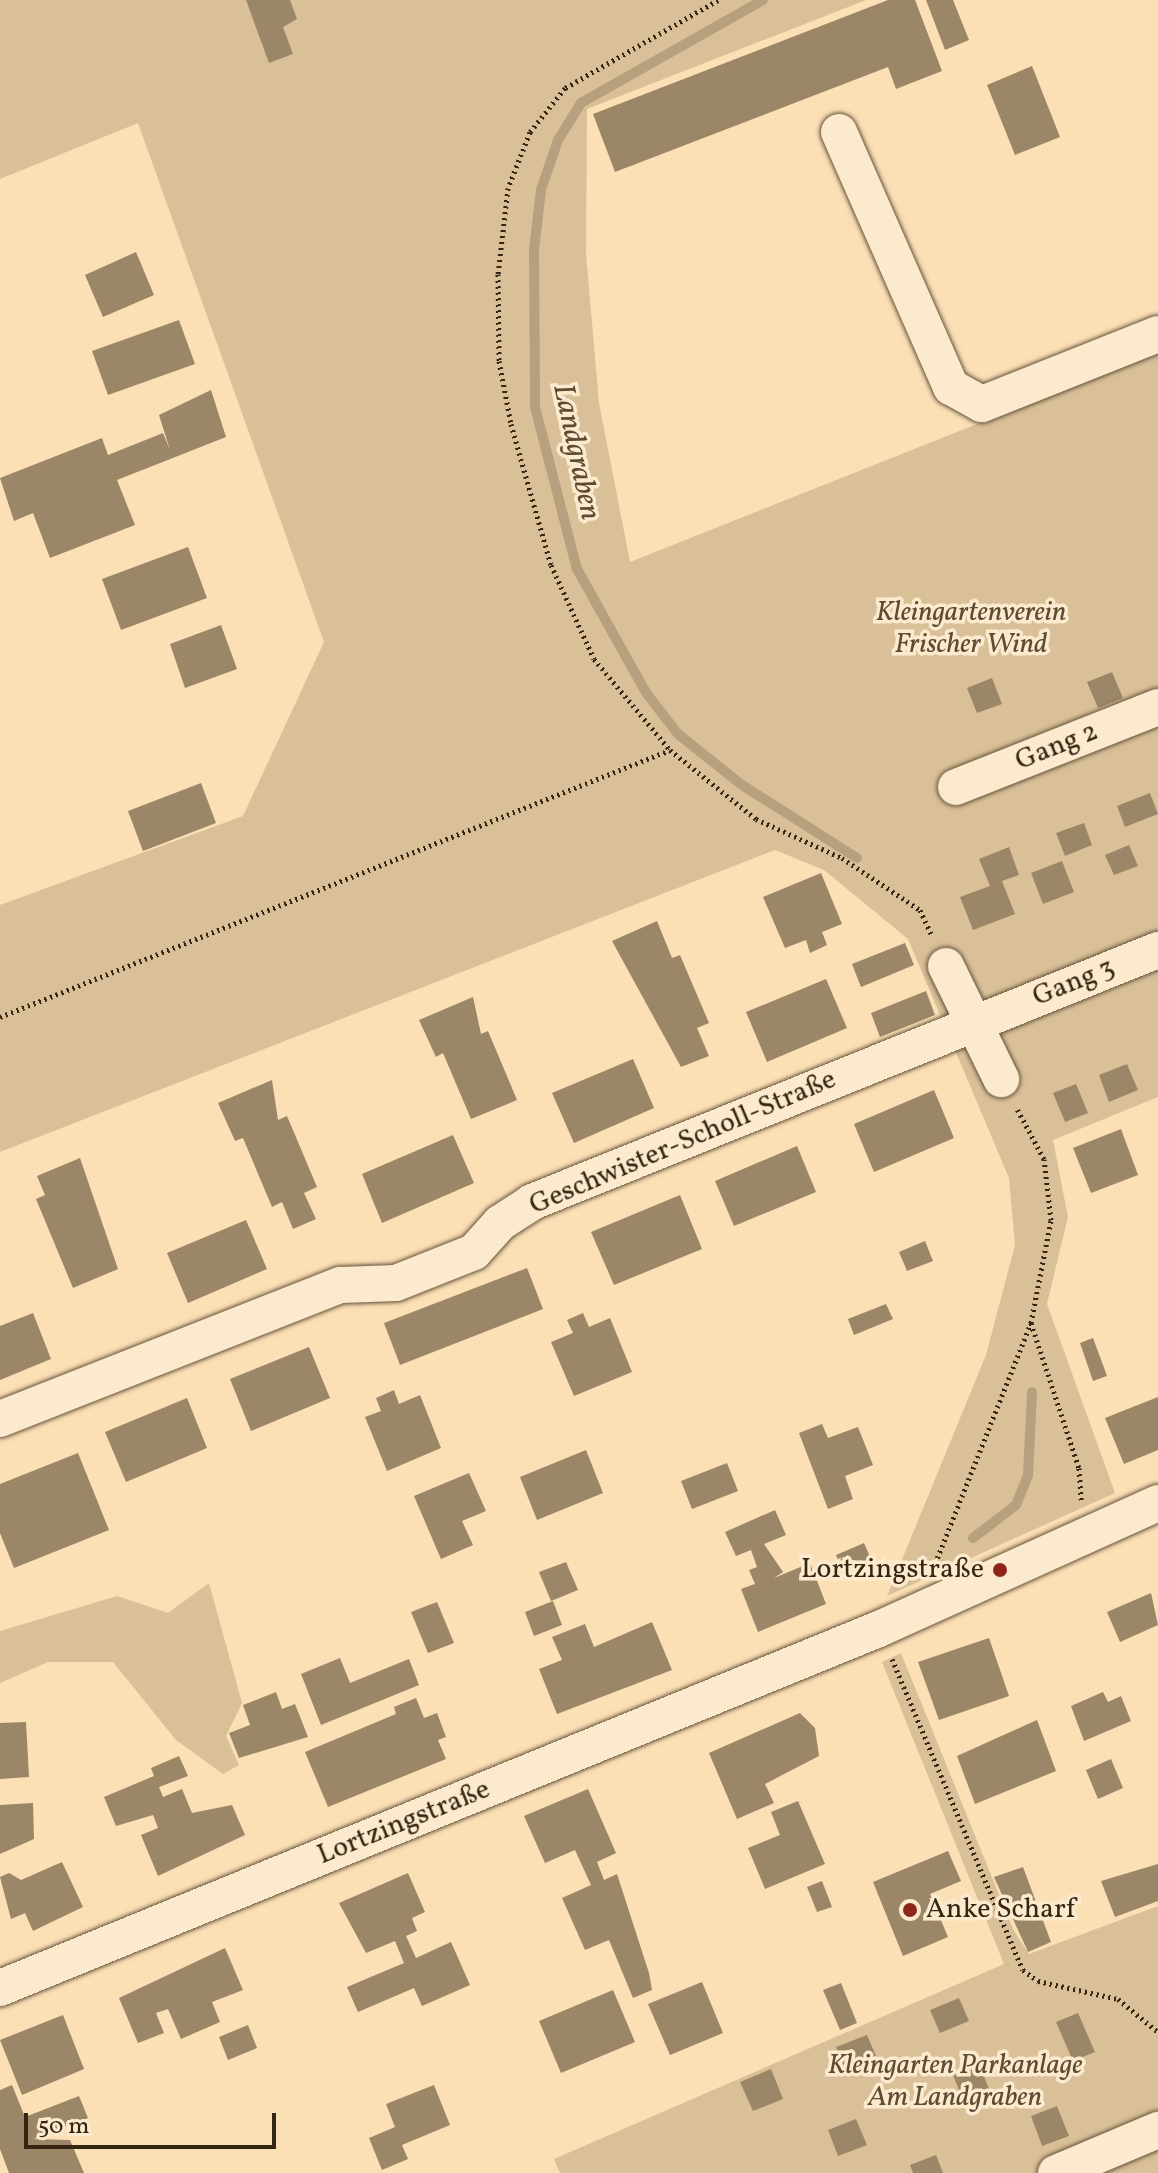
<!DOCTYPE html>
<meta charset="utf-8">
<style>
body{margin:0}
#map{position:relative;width:1158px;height:2173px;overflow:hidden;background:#fbdfb5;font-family:Vollkorn,serif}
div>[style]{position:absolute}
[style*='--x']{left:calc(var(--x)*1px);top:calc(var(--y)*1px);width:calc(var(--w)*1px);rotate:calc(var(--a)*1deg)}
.green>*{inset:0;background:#d9c099}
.stream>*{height:10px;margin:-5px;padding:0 5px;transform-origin:5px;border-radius:5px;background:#b7a07e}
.building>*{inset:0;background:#9b8667}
.path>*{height:5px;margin-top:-2.5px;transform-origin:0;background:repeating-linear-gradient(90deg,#342612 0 2px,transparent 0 6px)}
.roads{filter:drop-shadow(0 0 2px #66543b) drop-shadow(0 0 2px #66543b)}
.minor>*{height:36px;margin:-18px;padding:0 18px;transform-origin:18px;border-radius:18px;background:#fceacf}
.dots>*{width:22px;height:22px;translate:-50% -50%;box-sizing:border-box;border:4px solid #fceacf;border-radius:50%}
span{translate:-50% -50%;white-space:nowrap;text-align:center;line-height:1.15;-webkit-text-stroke:7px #fceacf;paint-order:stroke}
.park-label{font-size:28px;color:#5d4c34;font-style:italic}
.street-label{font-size:28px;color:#342612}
.poi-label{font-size:28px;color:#342612}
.right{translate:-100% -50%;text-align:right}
.left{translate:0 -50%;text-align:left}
.water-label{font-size:30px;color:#5b4b32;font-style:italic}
.scale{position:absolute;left:24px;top:2113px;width:252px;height:36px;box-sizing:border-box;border:4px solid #342612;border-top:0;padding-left:10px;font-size:24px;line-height:28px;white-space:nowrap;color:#342612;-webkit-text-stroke:6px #fceacf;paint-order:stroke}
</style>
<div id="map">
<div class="green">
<i style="clip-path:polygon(0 0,866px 0,587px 109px,586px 254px,599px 403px,630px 562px,1158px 352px,1158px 1097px,1053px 1140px,1068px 1217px,1047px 1304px,1115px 1493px,887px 1596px,986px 1355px,1015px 1245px,1009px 1178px,908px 939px,824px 870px,775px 850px,0 1152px,0 905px,243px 816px,324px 642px,138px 123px,0 179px)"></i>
<i style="clip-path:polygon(209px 1583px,242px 1703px,226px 1736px,239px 1765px,223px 1774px,176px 1740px,113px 1662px,48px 1662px,0 1683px,0 1631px,117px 1596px,168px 1613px)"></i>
<i style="clip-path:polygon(901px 1653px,1013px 1929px,1029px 1954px,1158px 1906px,1158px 2173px,560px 2173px,554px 2159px,1004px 1964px,882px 1662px)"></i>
</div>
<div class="stream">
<i style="--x:763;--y:0;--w:209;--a:150.5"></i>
<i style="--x:581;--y:103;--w:44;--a:121.9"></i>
<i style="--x:558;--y:140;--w:53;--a:108.8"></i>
<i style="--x:541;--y:190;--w:60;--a:96.7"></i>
<i style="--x:534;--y:250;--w:157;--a:89.6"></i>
<i style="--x:535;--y:407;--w:167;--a:75.5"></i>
<i style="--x:577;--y:569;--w:143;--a:60.8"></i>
<i style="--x:647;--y:694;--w:51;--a:52.2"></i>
<i style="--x:678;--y:734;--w:82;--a:38.6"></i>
<i style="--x:742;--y:785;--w:136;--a:32.4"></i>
<i style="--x:973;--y:1538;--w:54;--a:-37.5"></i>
<i style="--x:1016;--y:1505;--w:32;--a:-68"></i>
<i style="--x:1028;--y:1475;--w:83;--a:-87.2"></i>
</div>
<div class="building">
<i style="clip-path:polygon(246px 0,290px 0,297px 19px,283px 27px,293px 54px,269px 63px)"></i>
<i style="clip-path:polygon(888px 0,915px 0,942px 71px,896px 89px,888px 67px,615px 172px,593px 114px)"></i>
<i style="clip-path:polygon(926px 0,953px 0,969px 40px,945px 50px)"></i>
<i style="clip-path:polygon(1032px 66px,1060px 137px,1015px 155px,987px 85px)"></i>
<i style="clip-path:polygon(136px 252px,154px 295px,103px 317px,85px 275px)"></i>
<i style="clip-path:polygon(179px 320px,195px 364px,108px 395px,92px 351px)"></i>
<i style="clip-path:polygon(211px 390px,226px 437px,117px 480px,135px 525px,50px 558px,33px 513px,14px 521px,0 478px,102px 438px,108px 455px,163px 433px,170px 450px,159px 415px)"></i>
<i style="clip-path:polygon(188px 547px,207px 598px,121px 630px,102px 579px)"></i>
<i style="clip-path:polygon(221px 625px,237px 669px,185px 688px,170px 644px)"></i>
<i style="clip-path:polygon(1112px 672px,1123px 698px,1098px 708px,1087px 682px)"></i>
<i style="clip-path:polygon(992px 678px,1002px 704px,977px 713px,967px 688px)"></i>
<i style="clip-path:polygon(201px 783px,216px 823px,143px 851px,128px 811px)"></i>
<i style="clip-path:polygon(1150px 793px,1158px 814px,1125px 827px,1117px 806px)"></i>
<i style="clip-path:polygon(1084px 823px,1092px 845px,1065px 856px,1056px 833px)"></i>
<i style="clip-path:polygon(1129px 845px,1138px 866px,1114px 875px,1105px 855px)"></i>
<i style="clip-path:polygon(1009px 847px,1019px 875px,1002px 881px,1015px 914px,973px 930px,960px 897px,990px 886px,979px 859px)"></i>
<i style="clip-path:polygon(1062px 861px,1074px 892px,1043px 904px,1031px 873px)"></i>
<i style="clip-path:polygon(821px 873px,842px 924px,822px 932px,827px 945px,810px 953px,806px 940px,785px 948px,763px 897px)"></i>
<i style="clip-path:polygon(657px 921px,672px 958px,680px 955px,709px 1023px,697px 1028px,709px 1056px,681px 1067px,612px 941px)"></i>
<i style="clip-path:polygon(905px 943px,914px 965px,861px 987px,852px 964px)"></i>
<i style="clip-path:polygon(826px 979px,847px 1028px,767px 1062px,746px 1012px)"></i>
<i style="clip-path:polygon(926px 991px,935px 1015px,880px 1037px,871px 1013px)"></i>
<i style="clip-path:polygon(473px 997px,481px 1034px,488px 1031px,517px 1100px,471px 1119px,443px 1053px,436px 1057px,419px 1020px)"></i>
<i style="clip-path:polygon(633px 1059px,654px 1108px,574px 1143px,552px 1093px)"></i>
<i style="clip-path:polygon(1127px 1064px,1138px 1090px,1109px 1102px,1099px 1075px)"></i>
<i style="clip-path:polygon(272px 1080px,278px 1120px,287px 1116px,317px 1187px,304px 1193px,316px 1219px,293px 1229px,282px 1202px,272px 1207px,243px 1138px,235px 1141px,218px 1103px)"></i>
<i style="clip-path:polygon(1076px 1084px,1088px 1113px,1065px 1122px,1053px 1093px)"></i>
<i style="clip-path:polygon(934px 1090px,954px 1138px,874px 1172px,854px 1124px)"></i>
<i style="clip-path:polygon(1121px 1129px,1138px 1175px,1091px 1193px,1073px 1148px)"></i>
<i style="clip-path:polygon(453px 1135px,474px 1183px,382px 1223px,362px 1174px)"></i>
<i style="clip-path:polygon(797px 1146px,816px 1192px,734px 1226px,715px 1181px)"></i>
<i style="clip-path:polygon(80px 1158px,118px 1269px,73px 1288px,36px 1199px,45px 1195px,37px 1176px)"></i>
<i style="clip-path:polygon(680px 1195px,702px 1249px,614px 1285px,591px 1232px)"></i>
<i style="clip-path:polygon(246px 1220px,267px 1269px,188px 1303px,167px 1253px)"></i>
<i style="clip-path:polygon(925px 1241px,933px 1261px,907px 1271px,899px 1252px)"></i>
<i style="clip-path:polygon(527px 1268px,543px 1309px,400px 1365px,384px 1323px)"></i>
<i style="clip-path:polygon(886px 1304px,893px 1319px,854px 1335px,848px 1319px)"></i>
<i style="clip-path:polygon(33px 1313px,51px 1359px,0 1380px,0 1326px)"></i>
<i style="clip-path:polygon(583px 1313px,589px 1327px,610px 1318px,632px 1372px,574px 1396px,551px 1342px,573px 1333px,567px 1320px)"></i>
<i style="clip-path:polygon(1093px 1338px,1107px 1376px,1093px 1381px,1080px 1343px)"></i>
<i style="clip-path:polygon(309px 1347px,330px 1398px,251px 1431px,230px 1379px)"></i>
<i style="clip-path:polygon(394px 1390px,399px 1404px,420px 1395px,441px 1448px,387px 1471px,365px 1417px,381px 1411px,376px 1398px)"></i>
<i style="clip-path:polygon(1158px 1397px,1158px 1450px,1124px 1464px,1105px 1418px)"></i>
<i style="clip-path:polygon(187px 1398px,207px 1448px,126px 1482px,105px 1432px)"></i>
<i style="clip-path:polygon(822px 1424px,828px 1438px,858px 1427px,873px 1465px,845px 1476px,853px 1499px,828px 1509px,799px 1433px)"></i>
<i style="clip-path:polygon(586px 1450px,603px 1493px,537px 1520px,520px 1477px)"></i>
<i style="clip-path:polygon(78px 1453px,109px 1530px,14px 1568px,0 1533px,0 1484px)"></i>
<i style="clip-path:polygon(727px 1463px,738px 1491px,692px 1509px,681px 1481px)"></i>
<i style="clip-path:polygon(469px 1473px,486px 1511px,462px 1521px,473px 1545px,441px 1559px,414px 1496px)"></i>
<i style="clip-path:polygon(775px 1510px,786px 1535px,764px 1544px,783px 1572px,774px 1578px,810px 1563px,826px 1604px,758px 1632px,741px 1589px,755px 1584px,749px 1570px,757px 1567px,751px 1550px,736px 1556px,725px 1532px)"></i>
<i style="clip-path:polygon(864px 1543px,875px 1568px,847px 1580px,836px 1555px)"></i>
<i style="clip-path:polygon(566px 1562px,578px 1590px,551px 1601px,539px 1572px)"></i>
<i style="clip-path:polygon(1151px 1593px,1158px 1625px,1120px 1642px,1107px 1612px)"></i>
<i style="clip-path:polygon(553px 1601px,562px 1625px,534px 1636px,525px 1612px)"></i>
<i style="clip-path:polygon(437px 1602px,454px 1643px,428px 1653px,411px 1612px)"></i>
<i style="clip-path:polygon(652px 1622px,672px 1670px,557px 1714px,539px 1669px,562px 1660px,552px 1637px,585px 1624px,594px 1647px)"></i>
<i style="clip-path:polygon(989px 1638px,1009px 1696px,939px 1720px,918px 1662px)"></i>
<i style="clip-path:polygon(340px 1658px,350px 1683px,409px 1659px,419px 1685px,321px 1725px,301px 1674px)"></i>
<i style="clip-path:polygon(276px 1692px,282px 1709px,295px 1704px,308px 1737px,239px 1758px,229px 1733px,250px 1725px,243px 1705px)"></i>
<i style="clip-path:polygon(1103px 1692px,1108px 1702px,1121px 1696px,1131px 1721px,1084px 1741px,1071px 1706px)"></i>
<i style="clip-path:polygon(416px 1698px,424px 1718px,437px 1713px,446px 1737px,438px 1740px,446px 1759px,328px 1807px,305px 1752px,396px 1714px,394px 1707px)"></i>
<i style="clip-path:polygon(800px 1713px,815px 1728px,819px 1756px,765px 1784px,774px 1803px,737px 1819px,709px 1753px)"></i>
<i style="clip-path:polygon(1037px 1720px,1056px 1771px,975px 1804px,957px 1756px)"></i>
<i style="clip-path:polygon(26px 1722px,29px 1777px,0 1779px,0 1723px)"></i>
<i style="clip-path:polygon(179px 1756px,188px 1776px,159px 1787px,163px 1797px,182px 1789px,192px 1813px,232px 1805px,245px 1835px,158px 1876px,141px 1835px,158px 1828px,153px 1815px,116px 1826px,104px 1797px,154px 1776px,151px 1768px)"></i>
<i style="clip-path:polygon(1111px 1759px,1123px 1788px,1098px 1799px,1086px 1770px)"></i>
<i style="clip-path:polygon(588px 1789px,616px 1853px,597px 1862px,604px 1880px,617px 1874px,649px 1973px,652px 1990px,633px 1998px,609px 1940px,585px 1950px,562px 1898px,591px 1885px,575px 1850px,545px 1863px,524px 1816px)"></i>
<i style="clip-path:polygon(798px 1801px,825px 1864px,765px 1889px,748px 1848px,780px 1835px,771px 1812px)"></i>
<i style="clip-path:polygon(33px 1803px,34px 1839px,0 1854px,0 1805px)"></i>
<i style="clip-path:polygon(948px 1851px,961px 1881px,930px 1894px,948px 1937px,903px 1956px,873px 1882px)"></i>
<i style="clip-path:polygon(62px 1862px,83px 1907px,33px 1931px,25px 1913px,11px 1919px,0 1877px,9px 1873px,21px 1880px)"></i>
<i style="clip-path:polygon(1158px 1864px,1158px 1901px,1115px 1917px,1101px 1881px)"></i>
<i style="clip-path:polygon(1023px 1867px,1051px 1942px,1028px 1952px,994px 1877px)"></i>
<i style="clip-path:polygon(408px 1873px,425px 1912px,412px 1918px,417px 1931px,406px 1936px,416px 1958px,451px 1942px,470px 1985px,422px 2006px,414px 1988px,358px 2012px,347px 1987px,404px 1963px,395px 1941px,366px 1953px,339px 1903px)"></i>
<i style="clip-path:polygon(822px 1881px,832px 1907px,817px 1912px,807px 1887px)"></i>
<i style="clip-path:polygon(225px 1948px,243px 1990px,212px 2002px,220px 2022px,181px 2039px,168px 2009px,156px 2013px,164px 2033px,138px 2043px,119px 1998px)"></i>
<i style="clip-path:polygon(702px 1982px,723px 2033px,670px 2055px,648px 2004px)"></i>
<i style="clip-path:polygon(841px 1983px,857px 2023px,840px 2030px,823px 1990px)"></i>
<i style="clip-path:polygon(613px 1990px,635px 2042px,561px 2073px,539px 2021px)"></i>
<i style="clip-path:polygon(959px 1998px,969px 2021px,940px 2033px,930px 2010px)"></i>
<i style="clip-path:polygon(1078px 2013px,1095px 2052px,1073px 2061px,1056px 2022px)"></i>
<i style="clip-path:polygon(63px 2015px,84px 2069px,22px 2095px,0 2040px)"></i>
<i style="clip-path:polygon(248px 2025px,257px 2048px,228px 2060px,219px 2037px)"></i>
<i style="clip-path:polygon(867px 2035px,876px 2056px,845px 2069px,836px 2047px)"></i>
<i style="clip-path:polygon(979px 2064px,991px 2094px,965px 2105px,953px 2075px)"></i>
<i style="clip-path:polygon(771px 2069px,783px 2099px,753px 2111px,740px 2082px)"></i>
<i style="clip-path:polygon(12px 2085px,25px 2117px,79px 2096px,88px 2118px,34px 2139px,70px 2140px,84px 2173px,9px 2173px,0 2149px,0 2090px)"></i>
<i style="clip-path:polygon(434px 2085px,450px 2125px,402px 2145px,408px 2159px,382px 2170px,369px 2138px,395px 2127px,386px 2104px)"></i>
<i style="clip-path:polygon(1057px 2106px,1069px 2136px,1042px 2146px,1031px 2116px)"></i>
<i style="clip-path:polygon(856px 2119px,867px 2145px,838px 2156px,828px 2130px)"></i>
<i style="clip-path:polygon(936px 2155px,943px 2173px,913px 2173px,910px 2165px)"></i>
</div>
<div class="path">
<i style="--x:718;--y:0;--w:177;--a:150.1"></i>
<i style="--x:565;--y:88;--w:56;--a:128.5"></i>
<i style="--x:530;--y:132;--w:60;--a:111.4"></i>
<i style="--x:508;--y:188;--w:87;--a:96.6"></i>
<i style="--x:498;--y:274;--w:87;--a:89.3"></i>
<i style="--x:499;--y:361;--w:64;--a:79.2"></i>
<i style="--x:511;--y:424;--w:147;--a:74.2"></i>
<i style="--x:551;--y:565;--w:103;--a:65.4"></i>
<i style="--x:594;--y:659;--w:119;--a:50.1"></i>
<i style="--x:670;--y:750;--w:110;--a:38.7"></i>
<i style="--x:756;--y:819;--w:94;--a:24.4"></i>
<i style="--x:842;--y:858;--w:94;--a:33.7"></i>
<i style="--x:920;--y:910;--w:29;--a:65"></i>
<i style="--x:0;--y:1017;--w:721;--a:-21.73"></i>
<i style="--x:1031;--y:1323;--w:153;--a:71.7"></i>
<i style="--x:1079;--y:1468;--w:32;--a:86"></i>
<i style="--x:933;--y:1569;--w:265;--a:-68.3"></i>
<i style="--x:1031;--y:1323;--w:105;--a:-79"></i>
<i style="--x:1051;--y:1220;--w:61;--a:-96.5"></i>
<i style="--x:1044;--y:1159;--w:59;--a:-118.3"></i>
<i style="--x:892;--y:1659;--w:337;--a:67.2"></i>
<i style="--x:1023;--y:1970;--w:19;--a:36"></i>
<i style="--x:1038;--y:1981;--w:82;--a:12.7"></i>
<i style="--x:1118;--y:1999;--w:52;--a:39.5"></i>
</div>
<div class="roads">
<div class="minor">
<i style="--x:839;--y:132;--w:279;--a:66.3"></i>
<i style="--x:951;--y:387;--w:35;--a:29"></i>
<i style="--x:982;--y:404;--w:189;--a:-21.7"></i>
<i style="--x:956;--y:787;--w:217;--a:-21.6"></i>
<i style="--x:946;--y:966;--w:126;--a:64"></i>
<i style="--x:0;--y:1419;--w:366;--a:-21.5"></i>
<i style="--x:341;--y:1285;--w:55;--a:-2.1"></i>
<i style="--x:396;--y:1283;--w:84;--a:-21.7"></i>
<i style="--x:474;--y:1252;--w:39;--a:-48"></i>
<i style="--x:500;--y:1223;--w:38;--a:-33"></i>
<i style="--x:532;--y:1202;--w:675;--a:-21.93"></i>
<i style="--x:0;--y:1988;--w:949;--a:-22.22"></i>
<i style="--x:879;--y:1629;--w:306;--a:-24.3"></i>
<i style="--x:1056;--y:2173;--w:111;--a:-22.9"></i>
</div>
</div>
<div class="dots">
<i style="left:1000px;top:1570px;background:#8f2418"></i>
<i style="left:910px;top:1910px;background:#8f2418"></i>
</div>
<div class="park-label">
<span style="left:971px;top:629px">Kleingartenverein<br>Frischer Wind</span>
<span style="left:955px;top:2082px">Kleingarten Parkanlage<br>Am Landgraben</span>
</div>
<div class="street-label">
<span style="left:1057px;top:747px;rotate:-22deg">Gang 2</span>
<span style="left:1074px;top:983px;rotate:-22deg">Gang 3</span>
<span style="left:683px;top:1143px;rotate:-23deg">Geschwister-Scholl-Straße</span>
<span style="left:404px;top:1823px;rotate:-22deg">Lortzingstraße</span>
</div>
<div class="poi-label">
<span class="right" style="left:984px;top:1570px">Lortzingstraße</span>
<span class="left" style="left:926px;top:1910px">Anke Scharf</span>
</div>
<div class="water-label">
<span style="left:576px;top:452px;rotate:78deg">Landgraben</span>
</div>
<div class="scale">50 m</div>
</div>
